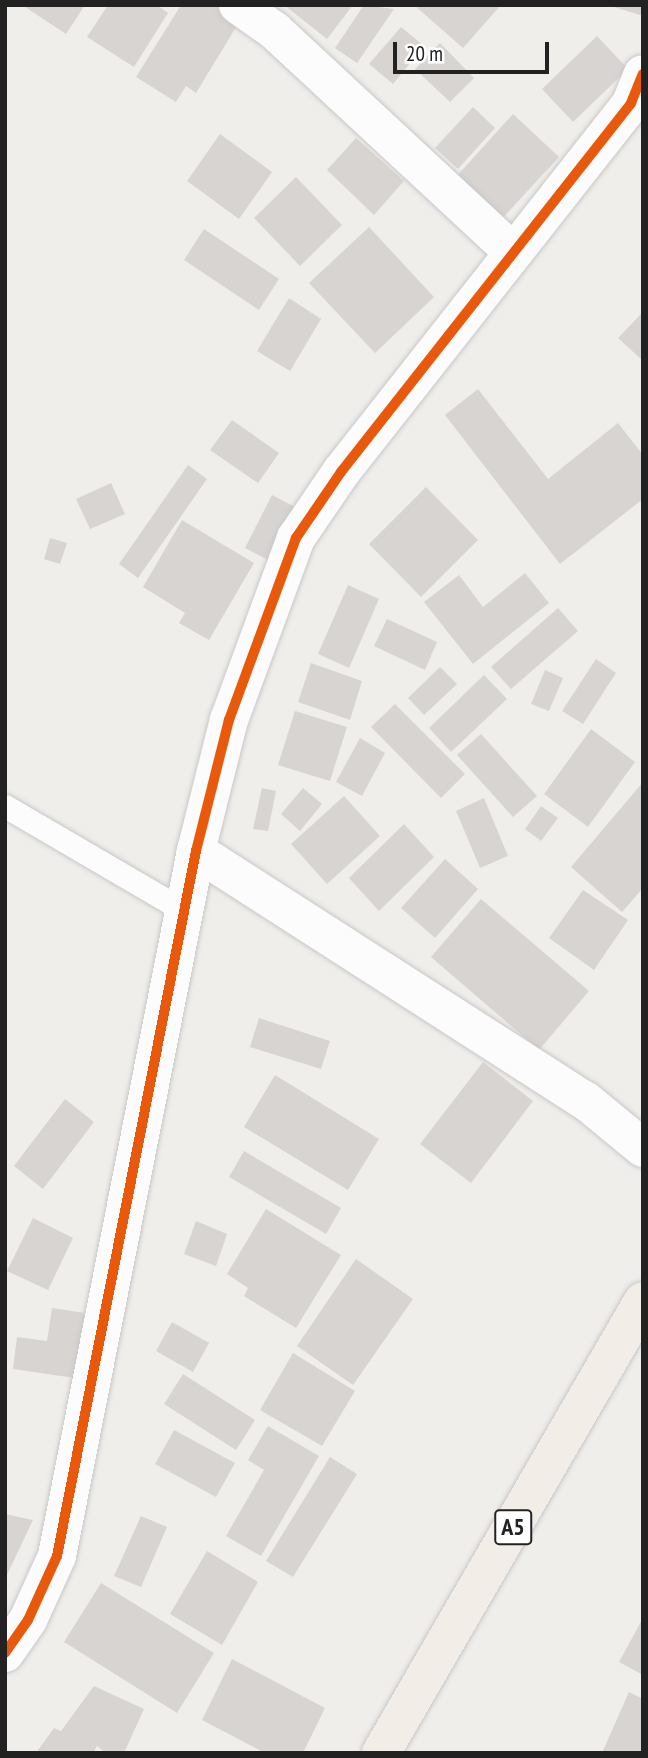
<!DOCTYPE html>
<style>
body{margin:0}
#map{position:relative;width:648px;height:1758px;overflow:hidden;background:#f0eeeb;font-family:"PT Sans Narrow",sans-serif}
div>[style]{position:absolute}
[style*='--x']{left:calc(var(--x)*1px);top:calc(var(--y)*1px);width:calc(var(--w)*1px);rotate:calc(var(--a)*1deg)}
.building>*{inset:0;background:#d7d4d2}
.roads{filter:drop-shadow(0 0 2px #c9c8c7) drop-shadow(0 0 2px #c9c8c7)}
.service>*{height:23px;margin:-11.5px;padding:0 11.5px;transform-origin:11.5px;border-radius:11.5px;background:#fdfcfc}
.minor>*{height:38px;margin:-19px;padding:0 19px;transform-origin:19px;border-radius:19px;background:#fdfcfc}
.primary>*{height:38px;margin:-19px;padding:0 19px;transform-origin:19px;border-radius:19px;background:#f3ede7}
.cycleway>*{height:10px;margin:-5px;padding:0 5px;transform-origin:5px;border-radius:5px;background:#e8590c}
span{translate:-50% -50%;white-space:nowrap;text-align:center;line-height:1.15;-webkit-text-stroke:5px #fff;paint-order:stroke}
.shield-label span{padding:2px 5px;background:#fff;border:2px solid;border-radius:5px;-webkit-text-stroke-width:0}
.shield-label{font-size:24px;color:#222;font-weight:700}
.frame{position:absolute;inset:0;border:7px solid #222;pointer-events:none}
.scale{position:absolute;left:393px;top:42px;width:156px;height:32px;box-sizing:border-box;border:4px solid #222;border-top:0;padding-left:9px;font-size:21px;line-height:24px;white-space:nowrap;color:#222;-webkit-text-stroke:5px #fff;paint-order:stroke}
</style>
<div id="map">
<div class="building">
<i style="clip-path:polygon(22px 5px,85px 5px,66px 34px)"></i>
<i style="clip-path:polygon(108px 5px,157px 5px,168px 13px,134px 67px,87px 37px)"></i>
<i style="clip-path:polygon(181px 5px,219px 5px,241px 19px,196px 93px,186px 86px,176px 102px,136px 77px)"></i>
<i style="clip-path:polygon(284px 5px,353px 5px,327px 39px)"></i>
<i style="clip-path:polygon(364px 5px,394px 9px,357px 63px,335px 48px)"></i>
<i style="clip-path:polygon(414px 5px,501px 5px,463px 48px)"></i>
<i style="clip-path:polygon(611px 5px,643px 5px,643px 16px,611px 6px)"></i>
<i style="clip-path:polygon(401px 27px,424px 46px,393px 84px,369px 64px)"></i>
<i style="clip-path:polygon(597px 36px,628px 69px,573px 122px,542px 89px)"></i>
<i style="clip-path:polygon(440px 43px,474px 78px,450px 102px,415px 69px)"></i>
<i style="clip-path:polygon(473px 107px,495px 128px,458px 169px,435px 148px)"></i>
<i style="clip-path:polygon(513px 114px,559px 157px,499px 222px,454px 179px)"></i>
<i style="clip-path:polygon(220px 134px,272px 172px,239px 219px,187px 181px)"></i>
<i style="clip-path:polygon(356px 138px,404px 181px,374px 215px,327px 170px)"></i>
<i style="clip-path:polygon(296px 177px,342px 225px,300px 266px,254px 218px)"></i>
<i style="clip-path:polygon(369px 227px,434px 297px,375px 353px,309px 283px)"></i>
<i style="clip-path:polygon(204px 229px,279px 279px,259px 310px,184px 260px)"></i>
<i style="clip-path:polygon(289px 298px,321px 319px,290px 371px,257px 351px)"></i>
<i style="clip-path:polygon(643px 312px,643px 361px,618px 338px)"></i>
<i style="clip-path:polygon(478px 389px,548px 479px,618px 423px,643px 455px,643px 499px,560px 564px,445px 415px)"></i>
<i style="clip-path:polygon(232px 420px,279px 453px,258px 483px,210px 450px)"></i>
<i style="clip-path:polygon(188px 465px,207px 479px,138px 578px,119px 564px)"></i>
<i style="clip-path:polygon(111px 483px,125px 514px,90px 529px,76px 499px)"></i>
<i style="clip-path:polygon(426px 487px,478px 540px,421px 597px,369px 544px)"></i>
<i style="clip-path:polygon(272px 495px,295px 507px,268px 560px,245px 548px)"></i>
<i style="clip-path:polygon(182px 520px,254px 563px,209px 640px,179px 623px,185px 613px,143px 587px)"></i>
<i style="clip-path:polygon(50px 538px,67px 543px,60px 564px,44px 559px)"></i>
<i style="clip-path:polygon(525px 573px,549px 603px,473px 664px,424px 602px,459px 575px,483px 607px)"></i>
<i style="clip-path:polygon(348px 585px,379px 599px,349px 668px,318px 654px)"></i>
<i style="clip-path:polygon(558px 608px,578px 631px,511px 689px,491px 667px)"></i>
<i style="clip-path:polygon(387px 619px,437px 642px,425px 670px,374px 646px)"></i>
<i style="clip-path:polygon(596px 659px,616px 673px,583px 724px,562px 711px)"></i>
<i style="clip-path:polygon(311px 663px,362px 681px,350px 720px,298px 702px)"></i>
<i style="clip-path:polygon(440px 667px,457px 684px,424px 715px,408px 698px)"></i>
<i style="clip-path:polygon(545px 670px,563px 678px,549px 711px,531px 704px)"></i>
<i style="clip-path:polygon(484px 675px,507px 699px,451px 752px,429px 728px)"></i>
<i style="clip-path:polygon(395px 704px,465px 774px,441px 798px,371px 727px)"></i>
<i style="clip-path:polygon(295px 711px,347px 727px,330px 781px,278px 765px)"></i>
<i style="clip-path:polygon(591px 729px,635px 762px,588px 827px,544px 794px)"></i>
<i style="clip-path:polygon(481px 734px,537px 796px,513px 817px,457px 755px)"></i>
<i style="clip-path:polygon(360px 738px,385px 753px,362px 796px,336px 782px)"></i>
<i style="clip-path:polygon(643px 782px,643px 888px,622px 912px,571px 867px)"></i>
<i style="clip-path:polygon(262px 788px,276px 791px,268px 831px,253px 829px)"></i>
<i style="clip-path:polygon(303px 788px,322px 804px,300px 831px,281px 814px)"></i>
<i style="clip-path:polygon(344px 796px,380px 836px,327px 884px,291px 844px)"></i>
<i style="clip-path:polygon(484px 798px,508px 856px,480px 868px,456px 811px)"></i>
<i style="clip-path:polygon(541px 806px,558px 818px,541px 841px,525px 829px)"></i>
<i style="clip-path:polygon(404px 824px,434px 857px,379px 911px,349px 878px)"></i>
<i style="clip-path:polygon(445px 859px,478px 889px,435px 938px,401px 908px)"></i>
<i style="clip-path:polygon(583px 890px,628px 920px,594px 970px,549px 938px)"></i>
<i style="clip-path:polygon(481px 899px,589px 991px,539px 1050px,431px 957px)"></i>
<i style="clip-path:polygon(259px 1018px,330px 1041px,321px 1069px,250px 1047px)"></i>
<i style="clip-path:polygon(483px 1062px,533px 1101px,471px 1183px,420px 1144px)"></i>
<i style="clip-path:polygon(275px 1075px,379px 1139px,348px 1190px,244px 1127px)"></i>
<i style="clip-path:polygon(65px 1099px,94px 1122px,43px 1189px,14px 1166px)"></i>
<i style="clip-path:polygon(244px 1151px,341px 1208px,326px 1234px,229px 1177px)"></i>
<i style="clip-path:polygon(266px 1209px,341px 1255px,296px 1328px,244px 1296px,248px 1288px,227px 1274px)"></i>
<i style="clip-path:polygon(33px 1218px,73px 1238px,48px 1290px,7px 1271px)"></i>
<i style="clip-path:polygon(196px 1221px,227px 1234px,216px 1266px,184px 1254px)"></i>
<i style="clip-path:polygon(356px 1259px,413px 1299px,353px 1385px,297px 1346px)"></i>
<i style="clip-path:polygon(52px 1308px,85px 1313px,75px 1378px,13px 1369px,17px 1337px,47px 1341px)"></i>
<i style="clip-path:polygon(172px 1322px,209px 1343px,193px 1372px,156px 1351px)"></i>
<i style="clip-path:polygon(293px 1353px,355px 1391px,322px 1446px,260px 1410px)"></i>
<i style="clip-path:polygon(183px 1374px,255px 1420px,236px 1450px,164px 1404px)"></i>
<i style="clip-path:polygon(268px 1426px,319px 1456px,261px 1556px,226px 1536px,264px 1470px,248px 1460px)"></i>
<i style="clip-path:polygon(174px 1430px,235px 1463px,216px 1497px,155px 1464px)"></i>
<i style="clip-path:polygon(330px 1457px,357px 1474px,293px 1577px,266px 1561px)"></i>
<i style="clip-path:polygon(5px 1514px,33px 1520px,5px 1579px)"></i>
<i style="clip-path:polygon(141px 1516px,167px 1527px,141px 1587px,114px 1576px)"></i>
<i style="clip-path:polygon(207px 1551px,258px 1582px,222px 1645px,170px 1614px)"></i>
<i style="clip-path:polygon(101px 1583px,214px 1653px,177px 1713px,64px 1642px)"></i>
<i style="clip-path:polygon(643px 1618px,643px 1675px,619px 1662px)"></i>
<i style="clip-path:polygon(232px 1659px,325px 1708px,303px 1753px,265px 1753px,202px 1720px)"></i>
<i style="clip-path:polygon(94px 1686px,144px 1709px,124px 1753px,106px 1753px,97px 1746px,93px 1753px,36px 1753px,54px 1728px,61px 1731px)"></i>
<i style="clip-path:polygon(629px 1692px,643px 1699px,643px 1753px,602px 1753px)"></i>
</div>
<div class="roads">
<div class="service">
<i style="--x:5;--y:806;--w:208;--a:30.3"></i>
</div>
<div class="minor">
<i style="--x:238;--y:5;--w:45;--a:35.1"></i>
<i style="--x:275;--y:31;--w:325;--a:42.9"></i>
<i style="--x:196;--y:851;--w:463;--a:32.7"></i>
<i style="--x:586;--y:1101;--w:74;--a:39.5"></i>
<i style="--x:5;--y:1653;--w:40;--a:-55.1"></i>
<i style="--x:28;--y:1620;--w:70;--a:-65.6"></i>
<i style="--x:57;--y:1556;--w:719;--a:-78.85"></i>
<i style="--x:196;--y:851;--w:135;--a:-75.9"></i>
<i style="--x:229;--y:720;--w:194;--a:-69.8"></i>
<i style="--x:296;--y:538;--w:80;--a:-55.7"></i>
<i style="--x:341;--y:472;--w:469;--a:-51.8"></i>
<i style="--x:631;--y:103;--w:31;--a:-68"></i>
</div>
<div class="primary">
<i style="--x:381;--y:1753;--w:522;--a:-59.9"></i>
</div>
</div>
<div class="cycleway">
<i style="--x:5;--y:1653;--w:40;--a:-55.1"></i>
<i style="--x:28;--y:1620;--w:70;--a:-65.6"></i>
<i style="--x:57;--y:1556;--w:719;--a:-78.85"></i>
<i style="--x:196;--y:851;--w:135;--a:-75.9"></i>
<i style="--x:229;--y:720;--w:194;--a:-69.8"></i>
<i style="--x:296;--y:538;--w:80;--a:-55.7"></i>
<i style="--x:341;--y:472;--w:469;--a:-51.8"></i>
<i style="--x:631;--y:103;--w:31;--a:-68"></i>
</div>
<div class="shield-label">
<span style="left:513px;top:1527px">A5</span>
</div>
<div class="frame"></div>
<div class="scale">20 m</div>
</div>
